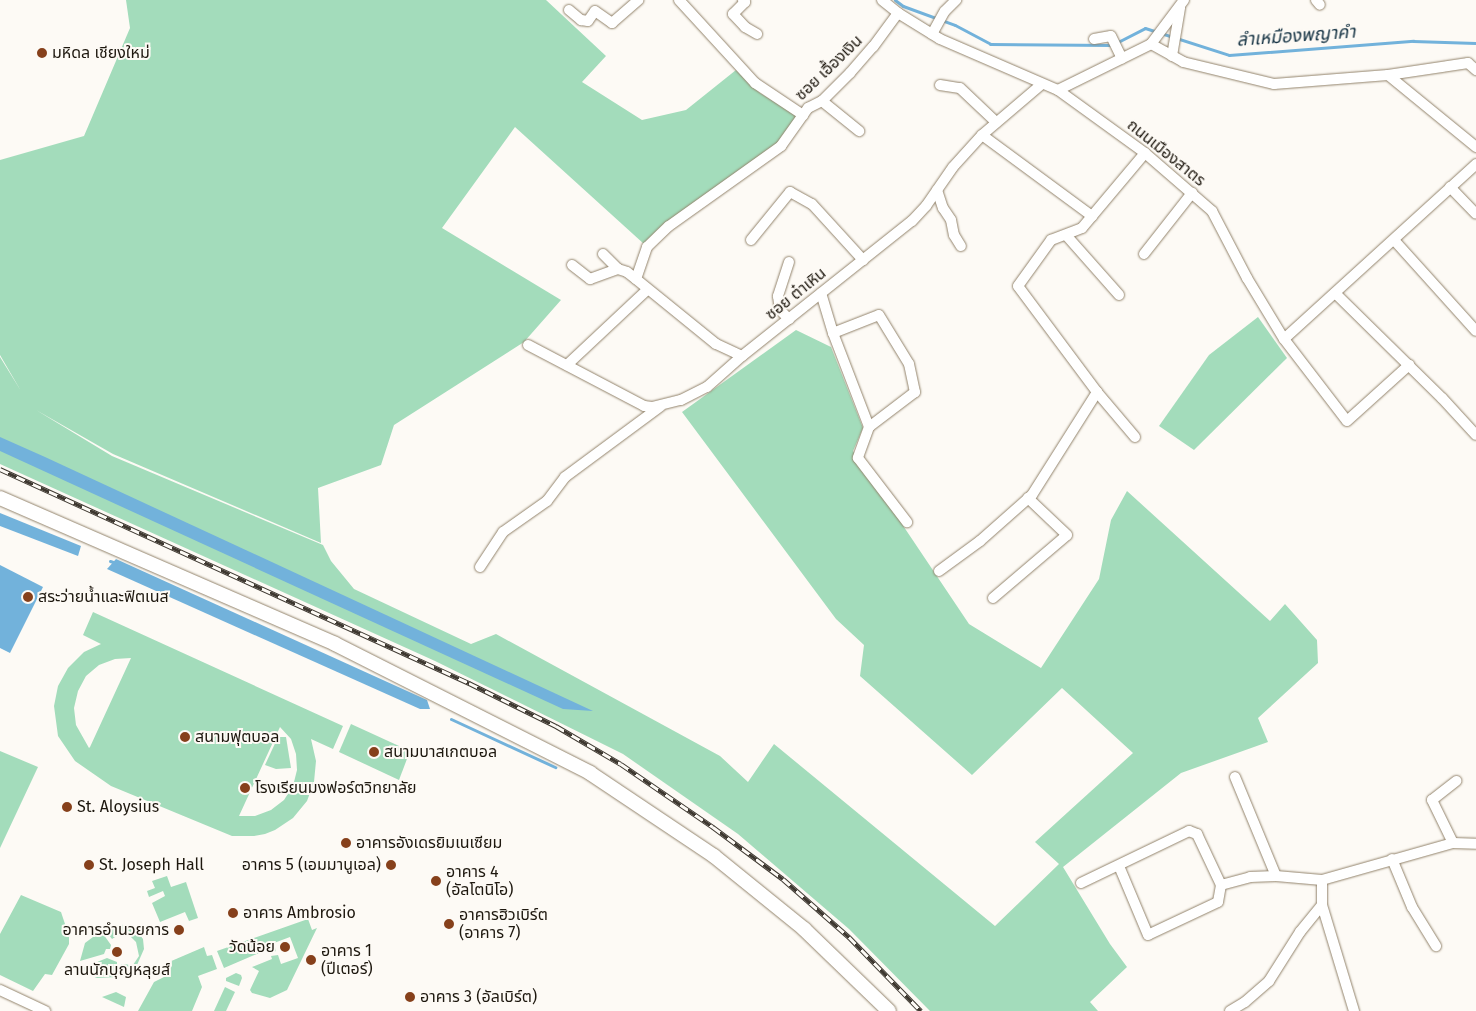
<!DOCTYPE html>
<meta charset="utf-8">
<style>
body{margin:0}
#map{position:relative;width:1476px;height:1011px;overflow:hidden;background:#fdfaf5;font-family:"Fira Sans","Noto Sans Thai",sans-serif}
div>[style]{position:absolute}
[style*='--x']{left:calc(var(--x)*1px);top:calc(var(--y)*1px);width:calc(var(--w)*1px);rotate:calc(var(--a)*1deg)}
.green>*{inset:0;background:#a3dcbb}
.water>*{inset:0;background:#72b2db}
.stream>*{height:3px;margin:-1.5px;padding:0 1.5px;transform-origin:1.5px;border-radius:1.5px;background:#72b2db}
.roads{filter:drop-shadow(0 0 1px #92836b) drop-shadow(0 0 1px #92836b)}
.minor>*{height:10px;margin:-5px;padding:0 5px;transform-origin:5px;border-radius:5px;background:#fff}
.secondary>*{height:14px;margin:-7px;padding:0 7px;transform-origin:7px;border-radius:7px;background:#fff}
.rail>*{height:5px;margin-top:-2.5px;transform-origin:0;background:repeating-linear-gradient(90deg,#fdfaf5 0 9px,#3e3830 0 18px);box-sizing:border-box;border-block:1px solid #3e3830}
.dots>*{width:14px;height:14px;translate:-50% -50%;box-sizing:border-box;border:2px solid #fdfaf5;border-radius:50%}
span{translate:-50% -50%;white-space:nowrap;text-align:center;line-height:1.15;-webkit-text-stroke:4px #fdfaf5;paint-order:stroke}
.poi-label{font-size:16px;color:#1e180f}
.left{translate:0 -50%;text-align:left}
.right{translate:-100% -50%;text-align:right}
.street-label{font-size:16px;color:#1e180f}
.water-label{font-size:18px;color:#123041;font-style:italic}
</style>
<div id="map">
<div class="green">
<i style="clip-path:polygon(126px 0,546px 0,606px 56px,582px 82px,642px 120px,686px 110px,736px 70px,760px 93px,798px 116px,778px 144px,644px 244px,515px 127px,442px 228px,561px 300px,524px 342px,394px 425px,381px 465px,318px 488px,321px 543px,113px 454px,36px 410px,112px 456px,323px 545px,331px 561px,354px 589px,471px 644px,496px 634px,720px 756px,748px 782px,774px 744px,995px 926px,1059px 864px,1035px 842px,1133px 753px,1062px 688px,972px 775px,860px 676px,864px 645px,836px 619px,682px 412px,796px 330px,831px 347px,863px 428px,853px 451px,969px 624px,1041px 668px,1099px 579px,1111px 520px,1127px 491px,1270px 621px,1285px 604px,1317px 640px,1318px 663px,1258px 718px,1268px 742px,1181px 773px,1063px 867px,1110px 944px,1127px 967px,1090px 1002px,1098px 1011px,930px 1011px,849px 929px,738px 834px,623px 754px,435px 661px,0 464px,0 357px,21px 391px,0 355px,0 160px,84px 136px,130px 28px)"></i>
<i style="clip-path:polygon(1258px 317px,1287px 358px,1194px 450px,1159px 426px,1209px 355px)"></i>
<i style="clip-path:polygon(evenodd,93px 612px,343px 726px,333px 749px,311px 739px,316px 761px,314px 782px,307px 801px,293px 818px,275px 830px,265px 834px,254px 836px,232px 836px,111px 786px,75px 761px,58px 736px,54px 706px,58px 686px,68px 668px,84px 652px,101px 644px,83px 635px,93px 612px,131px 658px,90px 747px,89px 748px,76px 725px,74px 708px,78px 691px,86px 676px,99px 665px,115px 659px,131px 658px,93px 612px,280px 727px,291px 739px,296px 754px,297px 770px,293px 786px,284px 800px,271px 810px,255px 816px,239px 816px,280px 727px)"></i>
<i style="clip-path:polygon(351px 724px,410px 751px,399px 780px,339px 752px)"></i>
<i style="clip-path:polygon(278px 737px,286px 737px,291px 768px,276px 769px,265px 765px)"></i>
<i style="clip-path:polygon(0 751px,38px 767px,0 848px)"></i>
<i style="clip-path:polygon(167px 876px,171px 887px,186px 882px,198px 918px,189px 921px,185px 912px,160px 922px,152px 903px,165px 896px,163px 891px,149px 897px,147px 891px,155px 888px,152px 881px)"></i>
<i style="clip-path:polygon(21px 895px,61px 912px,69px 936px,69px 944px,52px 975px,45px 974px,33px 991px,0 975px,0 934px)"></i>
<i style="clip-path:polygon(308px 919px,312px 930px,317px 928px,287px 990px,270px 998px,252px 993px,250px 990px,259px 971px,252px 967px,272px 959px,271px 956px,278px 955px,281px 964px,298px 958px,290px 937px,274px 943px,276px 951px,271px 953px,269px 950px,259px 953px,224px 968px,217px 951px)"></i>
<i style="clip-path:polygon(121px 924px,136px 930px,143px 939px,144px 949px,137px 965px,122px 975px,121px 964px,133px 965px,139px 956px,136px 942px,129px 935px,118px 935px,112px 939px,106px 931px)"></i>
<i style="clip-path:polygon(101px 931px,111px 945px,110px 949px,106px 949px,104px 954px,80px 961px,85px 943px)"></i>
<i style="clip-path:polygon(204px 947px,207px 956px,212px 955px,217px 969px,198px 976px,202px 987px,192px 1011px,138px 1011px,154px 982px,168px 975px,169px 962px)"></i>
<i style="clip-path:polygon(107px 958px,117px 962px,117px 977px,97px 978px,87px 974px,82px 968px)"></i>
<i style="clip-path:polygon(236px 973px,241px 975px,242px 978px,239px 986px,226px 981px,226px 978px)"></i>
<i style="clip-path:polygon(225px 987px,235px 992px,226px 1011px,214px 1011px)"></i>
<i style="clip-path:polygon(116px 992px,126px 997px,124px 1007px,102px 997px)"></i>
</div>
<div class="water">
<i style="clip-path:polygon(0 437px,45px 457px,593px 711px,563px 709px,0 451px)"></i>
<i style="clip-path:polygon(0 513px,81px 546px,78px 556px,0 526px)"></i>
<i style="clip-path:polygon(116px 559px,427px 700px,430px 709px,420px 709px,107px 569px)"></i>
<i style="clip-path:polygon(0 565px,43px 587px,10px 653px,0 648px)"></i>
</div>
<div class="stream">
<i style="--x:895;--y:0;--w:10;--a:37"></i>
<i style="--x:903;--y:6;--w:55;--a:20.1"></i>
<i style="--x:955;--y:25;--w:40;--a:28"></i>
<i style="--x:990;--y:44;--w:122;--a:0.5"></i>
<i style="--x:1112;--y:45;--w:37;--a:-27"></i>
<i style="--x:1145;--y:28;--w:88;--a:17.8"></i>
<i style="--x:1229;--y:55;--w:185;--a:-4.4"></i>
<i style="--x:1413;--y:41;--w:63;--a:1.8"></i>
<i style="--x:110;--y:561;--w:6;--a:18"></i>
<i style="--x:451;--y:719;--w:115;--a:24.8"></i>
</div>
<div class="roads">
<div class="minor">
<i style="--x:679;--y:0;--w:113;--a:47.5"></i>
<i style="--x:755;--y:83;--w:58;--a:33.7"></i>
<i style="--x:743;--y:0;--w:3;--a:45"></i>
<i style="--x:745;--y:2;--w:17;--a:135"></i>
<i style="--x:733;--y:14;--w:18;--a:47"></i>
<i style="--x:745;--y:27;--w:14;--a:30"></i>
<i style="--x:882;--y:0;--w:21;--a:39"></i>
<i style="--x:898;--y:13;--w:49;--a:31.8"></i>
<i style="--x:940;--y:39;--w:129;--a:23.4"></i>
<i style="--x:1058;--y:90;--w:107;--a:35.9"></i>
<i style="--x:1145;--y:153;--w:89;--a:40.9"></i>
<i style="--x:1212;--y:211;--w:76;--a:62.4"></i>
<i style="--x:1247;--y:278;--w:71;--a:58.8"></i>
<i style="--x:1284;--y:339;--w:103;--a:52.5"></i>
<i style="--x:1347;--y:421;--w:84;--a:-42.1"></i>
<i style="--x:1316;--y:0;--w:6;--a:51"></i>
<i style="--x:569;--y:10;--w:16;--a:40"></i>
<i style="--x:581;--y:20;--w:7;--a:8"></i>
<i style="--x:588;--y:21;--w:12;--a:-55"></i>
<i style="--x:595;--y:11;--w:21;--a:35"></i>
<i style="--x:612;--y:23;--w:35;--a:-41"></i>
<i style="--x:932;--y:34;--w:26;--a:-61"></i>
<i style="--x:945;--y:11;--w:16;--a:-45"></i>
<i style="--x:1094;--y:39;--w:17;--a:-10"></i>
<i style="--x:1111;--y:36;--w:25;--a:64"></i>
<i style="--x:1151;--y:44;--w:37;--a:29"></i>
<i style="--x:1183;--y:62;--w:94;--a:13.6"></i>
<i style="--x:1274;--y:84;--w:114;--a:-4.5"></i>
<i style="--x:1388;--y:75;--w:81;--a:-8.5"></i>
<i style="--x:1468;--y:63;--w:11;--a:41"></i>
<i style="--x:1172;--y:56;--w:49;--a:-80.5"></i>
<i style="--x:1388;--y:75;--w:114;--a:39.3"></i>
<i style="--x:940;--y:85;--w:20;--a:9"></i>
<i style="--x:960;--y:88;--w:50;--a:43.4"></i>
<i style="--x:1058;--y:90;--w:104;--a:-26.3"></i>
<i style="--x:1151;--y:44;--w:55;--a:-53.1"></i>
<i style="--x:822;--y:101;--w:48;--a:39"></i>
<i style="--x:982;--y:135;--w:137;--a:36.4"></i>
<i style="--x:1450;--y:187;--w:37;--a:46"></i>
<i style="--x:937;--y:190;--w:19;--a:72"></i>
<i style="--x:943;--y:208;--w:14;--a:56"></i>
<i style="--x:951;--y:220;--w:15;--a:79"></i>
<i style="--x:954;--y:235;--w:13;--a:58"></i>
<i style="--x:1066;--y:235;--w:80;--a:48.5"></i>
<i style="--x:751;--y:240;--w:62;--a:-50.9"></i>
<i style="--x:790;--y:192;--w:25;--a:29"></i>
<i style="--x:812;--y:204;--w:76;--a:47.7"></i>
<i style="--x:1394;--y:240;--w:122;--a:48"></i>
<i style="--x:603;--y:254;--w:21;--a:45"></i>
<i style="--x:1144;--y:254;--w:78;--a:-51.8"></i>
<i style="--x:789;--y:262;--w:36;--a:108"></i>
<i style="--x:778;--y:296;--w:14;--a:82"></i>
<i style="--x:780;--y:310;--w:13;--a:45"></i>
<i style="--x:572;--y:265;--w:23;--a:38"></i>
<i style="--x:590;--y:279;--w:30;--a:-20"></i>
<i style="--x:618;--y:269;--w:9;--a:18"></i>
<i style="--x:627;--y:272;--w:11;--a:38"></i>
<i style="--x:821;--y:293;--w:42;--a:73.3"></i>
<i style="--x:833;--y:333;--w:101;--a:69"></i>
<i style="--x:869;--y:427;--w:33;--a:110"></i>
<i style="--x:858;--y:458;--w:81;--a:52.6"></i>
<i style="--x:1335;--y:293;--w:150;--a:44.5"></i>
<i style="--x:1442;--y:398;--w:50;--a:47.4"></i>
<i style="--x:833;--y:333;--w:49;--a:-21.4"></i>
<i style="--x:879;--y:315;--w:57;--a:58.5"></i>
<i style="--x:909;--y:364;--w:29;--a:78"></i>
<i style="--x:915;--y:392;--w:58;--a:142.7"></i>
<i style="--x:1284;--y:339;--w:260;--a:-42.3"></i>
<i style="--x:528;--y:345;--w:131;--a:27.7"></i>
<i style="--x:644;--y:406;--w:8;--a:7"></i>
<i style="--x:652;--y:407;--w:30;--a:-14"></i>
<i style="--x:681;--y:400;--w:29;--a:-27"></i>
<i style="--x:707;--y:387;--w:47;--a:-41.5"></i>
<i style="--x:742;--y:356;--w:217;--a:-38.5"></i>
<i style="--x:912;--y:221;--w:21;--a:-47"></i>
<i style="--x:926;--y:206;--w:47;--a:-55.3"></i>
<i style="--x:953;--y:167;--w:43;--a:-47.8"></i>
<i style="--x:982;--y:135;--w:79;--a:-40.4"></i>
<i style="--x:742;--y:356;--w:29;--a:-155"></i>
<i style="--x:716;--y:344;--w:103;--a:-140.9"></i>
<i style="--x:636;--y:279;--w:34;--a:-71"></i>
<i style="--x:647;--y:247;--w:30;--a:-44"></i>
<i style="--x:669;--y:226;--w:138;--a:-35.5"></i>
<i style="--x:781;--y:146;--w:47;--a:-54.6"></i>
<i style="--x:808;--y:108;--w:16;--a:-27"></i>
<i style="--x:822;--y:101;--w:40;--a:-45"></i>
<i style="--x:850;--y:73;--w:35;--a:-49"></i>
<i style="--x:873;--y:47;--w:42;--a:-53.7"></i>
<i style="--x:567;--y:365;--w:110;--a:-43.2"></i>
<i style="--x:1135;--y:437;--w:59;--a:-130.2"></i>
<i style="--x:1097;--y:392;--w:132;--a:-126.7"></i>
<i style="--x:1018;--y:286;--w:57;--a:-54.3"></i>
<i style="--x:1051;--y:240;--w:33;--a:-21"></i>
<i style="--x:1082;--y:228;--w:98;--a:-50"></i>
<i style="--x:480;--y:567;--w:42;--a:-56.7"></i>
<i style="--x:503;--y:532;--w:54;--a:-35.2"></i>
<i style="--x:547;--y:501;--w:30;--a:-53"></i>
<i style="--x:565;--y:477;--w:119;--a:-36.5"></i>
<i style="--x:939;--y:571;--w:51;--a:-36.2"></i>
<i style="--x:980;--y:541;--w:69;--a:-41.5"></i>
<i style="--x:1032;--y:495;--w:122;--a:-57.7"></i>
<i style="--x:993;--y:598;--w:97;--a:-40.4"></i>
<i style="--x:1067;--y:535;--w:54;--a:-136.5"></i>
<i style="--x:1235;--y:777;--w:107;--a:67.5"></i>
<i style="--x:1453;--y:843;--w:48;--a:-116"></i>
<i style="--x:1432;--y:800;--w:31;--a:-38"></i>
<i style="--x:1392;--y:859;--w:52;--a:67.4"></i>
<i style="--x:1412;--y:907;--w:46;--a:58.4"></i>
<i style="--x:1322;--y:880;--w:25;--a:90"></i>
<i style="--x:1322;--y:905;--w:111;--a:73.2"></i>
<i style="--x:1081;--y:883;--w:120;--a:-25.7"></i>
<i style="--x:1189;--y:831;--w:9;--a:21"></i>
<i style="--x:1197;--y:834;--w:56;--a:64.8"></i>
<i style="--x:1221;--y:885;--w:17;--a:100"></i>
<i style="--x:1218;--y:902;--w:77;--a:154.8"></i>
<i style="--x:1148;--y:935;--w:75;--a:-112.8"></i>
<i style="--x:1221;--y:885;--w:30;--a:-15"></i>
<i style="--x:1250;--y:877;--w:26;--a:-2"></i>
<i style="--x:1276;--y:876;--w:46;--a:5"></i>
<i style="--x:1322;--y:880;--w:136;--a:-15.8"></i>
<i style="--x:1453;--y:843;--w:23;--a:2"></i>
<i style="--x:0;--y:990;--w:50;--a:25"></i>
<i style="--x:1230;--y:1011;--w:17;--a:-31"></i>
<i style="--x:1245;--y:1002;--w:32;--a:-41"></i>
<i style="--x:1269;--y:981;--w:58;--a:-57.7"></i>
<i style="--x:1300;--y:932;--w:35;--a:-51"></i>
</div>
<div class="secondary">
<i style="--x:0;--y:498;--w:365;--a:23.5"></i>
<i style="--x:335;--y:644;--w:286;--a:26.8"></i>
<i style="--x:590;--y:773;--w:149;--a:33.8"></i>
<i style="--x:714;--y:856;--w:116;--a:39"></i>
<i style="--x:804;--y:929;--w:118;--a:44"></i>
</div>
</div>
<div class="rail">
<i style="--x:0;--y:469;--w:516;--a:24.53"></i>
<i style="--x:469;--y:683;--w:97;--a:26.3"></i>
<i style="--x:556;--y:726;--w:75;--a:30.3"></i>
<i style="--x:621;--y:764;--w:112;--a:34.4"></i>
<i style="--x:713;--y:827;--w:87;--a:36.6"></i>
<i style="--x:783;--y:879;--w:88;--a:41.3"></i>
<i style="--x:849;--y:937;--w:103;--a:45.8"></i>
</div>
<div class="dots">
<i style="left:42px;top:53px;background:#86401b"></i>
<i style="left:28px;top:597px;background:#86401b"></i>
<i style="left:185px;top:737px;background:#86401b"></i>
<i style="left:374px;top:752px;background:#86401b"></i>
<i style="left:245px;top:788px;background:#86401b"></i>
<i style="left:67px;top:807px;background:#86401b"></i>
<i style="left:346px;top:843px;background:#86401b"></i>
<i style="left:89px;top:865px;background:#86401b"></i>
<i style="left:391px;top:865px;background:#86401b"></i>
<i style="left:436px;top:881px;background:#86401b"></i>
<i style="left:233px;top:913px;background:#86401b"></i>
<i style="left:449px;top:924px;background:#86401b"></i>
<i style="left:179px;top:930px;background:#86401b"></i>
<i style="left:285px;top:947px;background:#86401b"></i>
<i style="left:117px;top:952px;background:#86401b"></i>
<i style="left:311px;top:960px;background:#86401b"></i>
<i style="left:410px;top:997px;background:#86401b"></i>
</div>
<div class="poi-label">
<span class="left" style="left:52px;top:53px">มหิดล เชียงใหม่</span>
<span class="left" style="left:38px;top:597px">สระว่ายน้ำและฟิตเนส</span>
<span class="left" style="left:195px;top:737px">สนามฟุตบอล</span>
<span class="left" style="left:384px;top:752px">สนามบาสเกตบอล</span>
<span class="left" style="left:255px;top:788px">โรงเรียนมงฟอร์ตวิทยาลัย</span>
<span class="left" style="left:77px;top:807px">St. Aloysius</span>
<span class="left" style="left:356px;top:843px">อาคารอังเดรยิมเนเซียม</span>
<span class="left" style="left:99px;top:865px">St. Joseph Hall</span>
<span class="right" style="left:381px;top:865px">อาคาร 5 (เอมมานูเอล)</span>
<span class="left" style="left:446px;top:881px">อาคาร 4<br>(อัลโตนิโอ)</span>
<span class="left" style="left:243px;top:913px">อาคาร Ambrosio</span>
<span class="left" style="left:459px;top:924px">อาคารฮิวเบิร์ต<br>(อาคาร 7)</span>
<span class="right" style="left:169px;top:930px">อาคารอำนวยการ</span>
<span class="right" style="left:275px;top:947px">วัดน้อย</span>
<span class="left" style="left:321px;top:960px">อาคาร 1<br>(ปีเตอร์)</span>
<span style="left:117px;top:970px">ลานนักบุญหลุยส์</span>
<span class="left" style="left:420px;top:997px">อาคาร 3 (อัลเบิร์ต)</span>
</div>
<div class="street-label">
<span style="left:829px;top:68px;rotate:-44deg">ซอย เอื้องเงิน</span>
<span style="left:1166px;top:153px;rotate:39deg">ถนนเมืองสาตร</span>
<span style="left:796px;top:294px;rotate:-39deg">ซอย ต๋าเหิน</span>
</div>
<div class="water-label">
<span style="left:1296px;top:36px;rotate:-4deg">ลำเหมืองพญาคำ</span>
</div>
</div>
